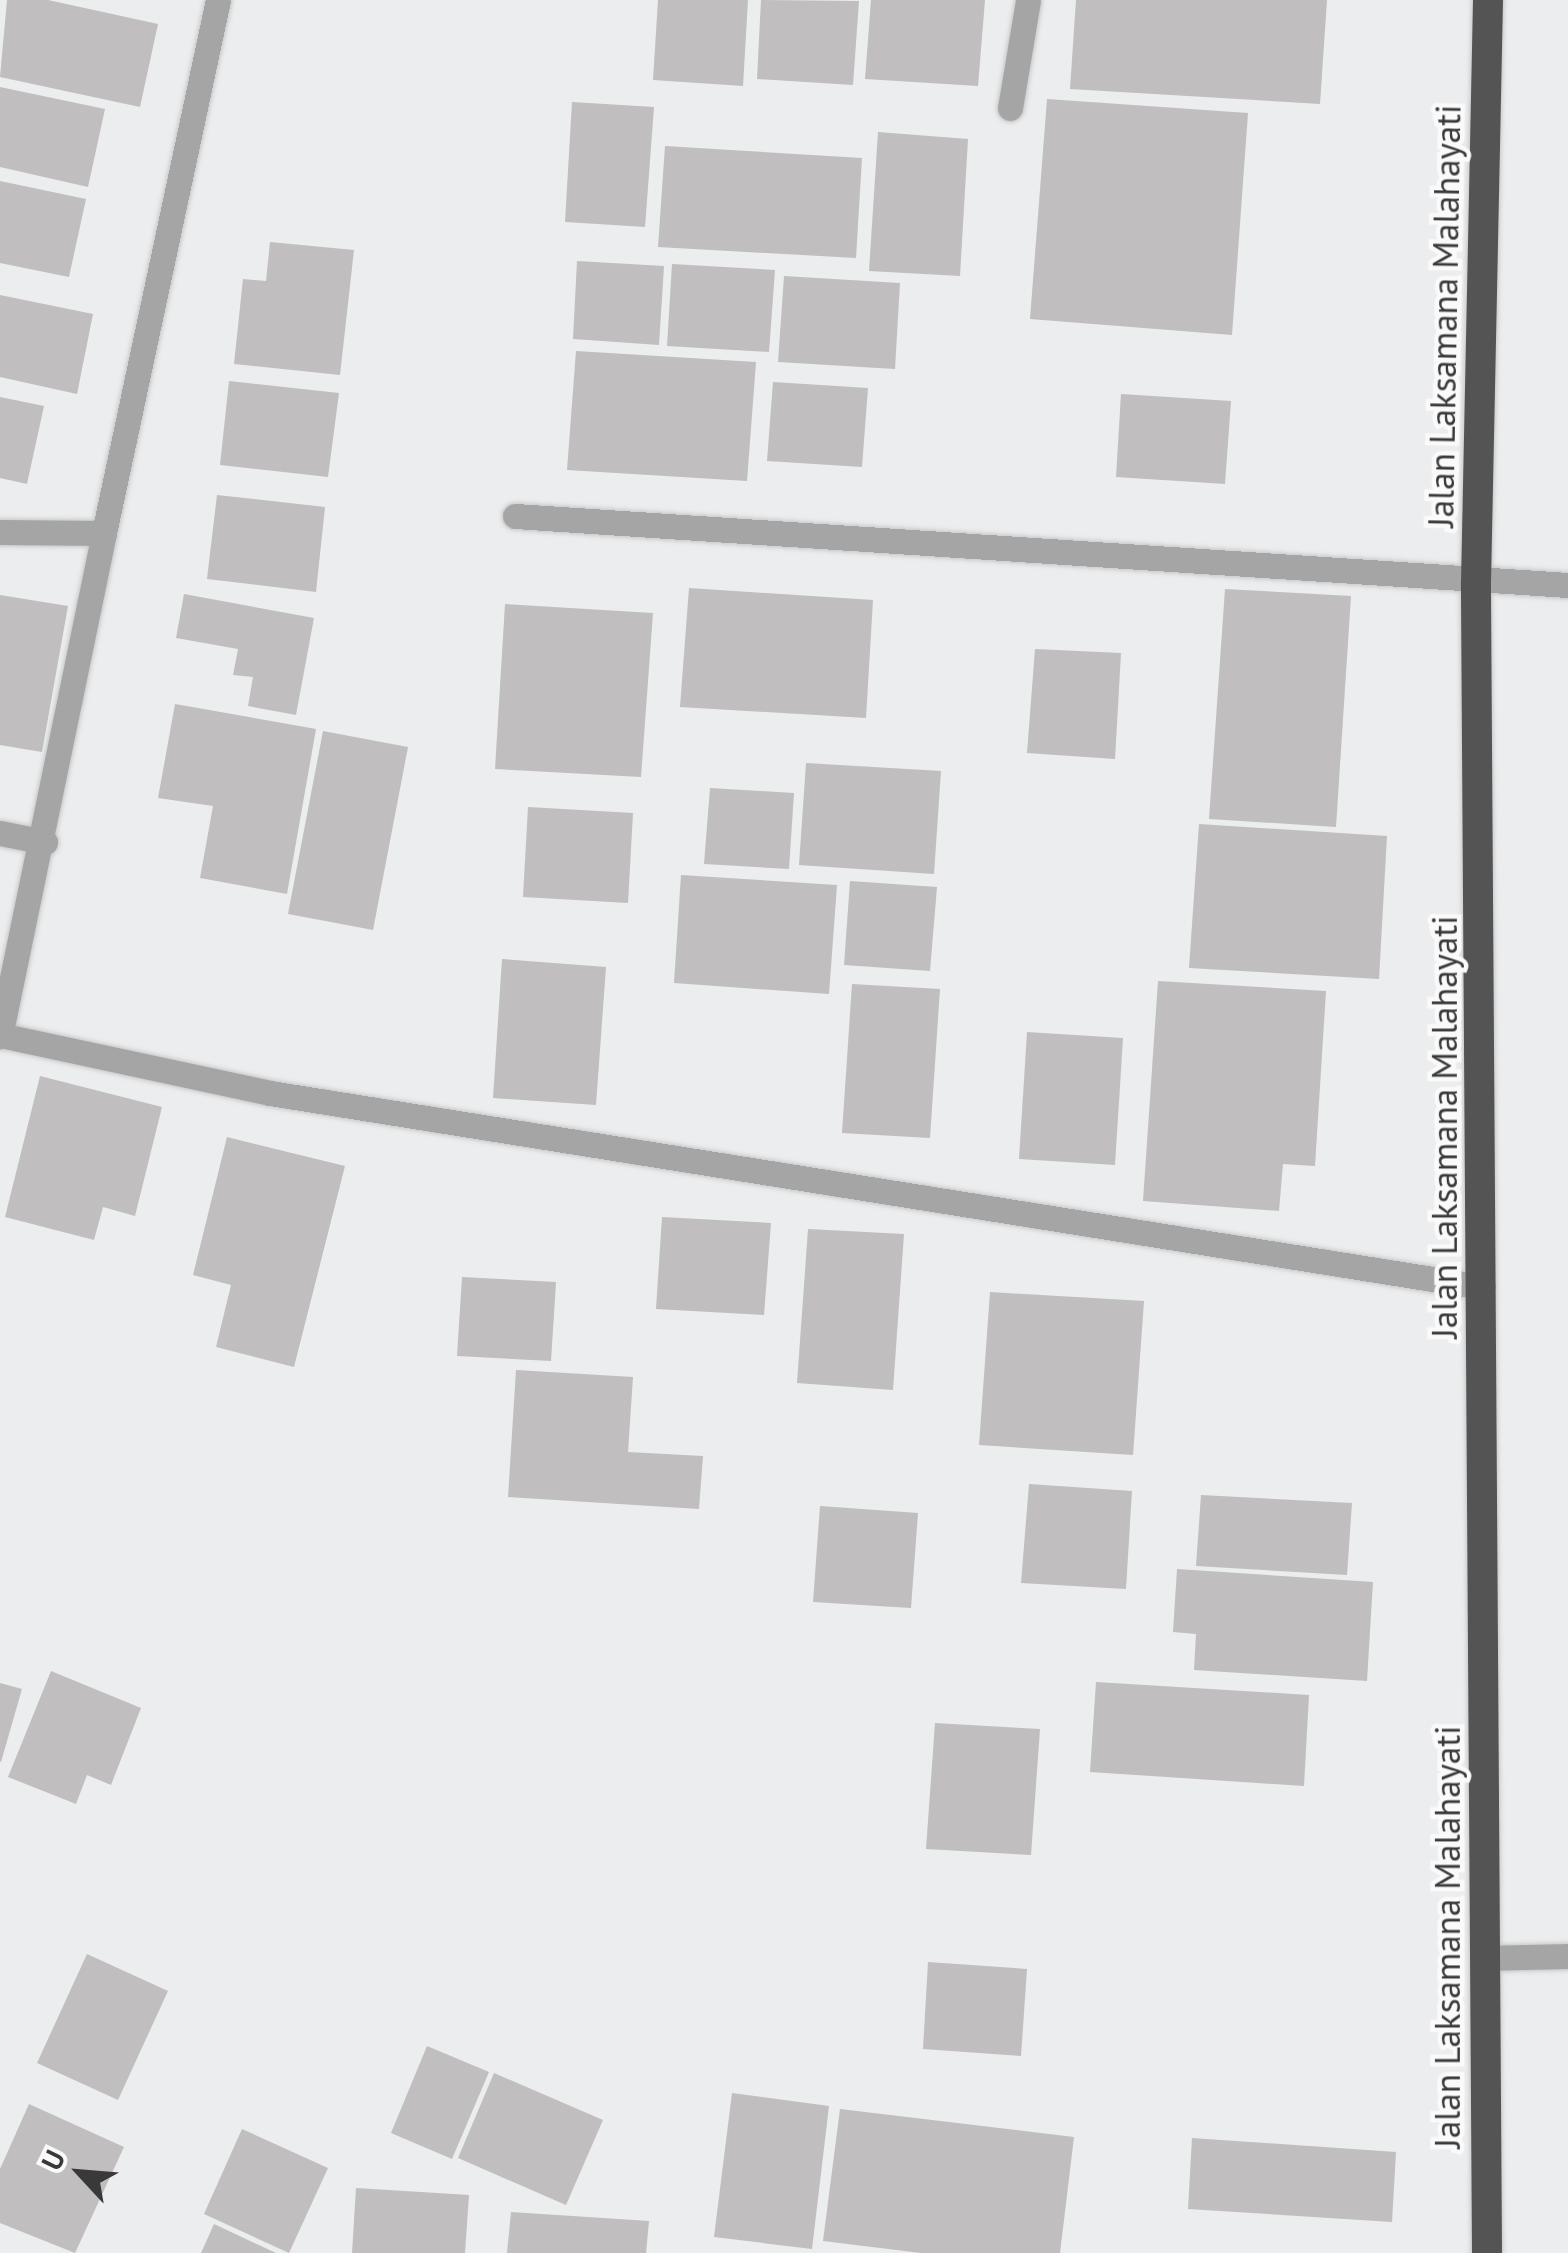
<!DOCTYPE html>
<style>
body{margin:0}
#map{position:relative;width:1568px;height:2253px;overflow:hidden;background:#ecedee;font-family:"PT Sans",sans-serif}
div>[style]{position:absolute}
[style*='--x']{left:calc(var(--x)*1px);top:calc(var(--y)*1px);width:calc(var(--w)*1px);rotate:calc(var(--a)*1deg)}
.building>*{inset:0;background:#c0bebe}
.roads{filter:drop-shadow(0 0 2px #c8c9ca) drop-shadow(0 0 2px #c8c9ca)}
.minor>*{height:25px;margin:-12.5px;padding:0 12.5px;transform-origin:12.5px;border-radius:12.5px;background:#a5a5a5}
.highway>*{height:30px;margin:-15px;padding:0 15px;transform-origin:15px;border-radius:15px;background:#555454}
span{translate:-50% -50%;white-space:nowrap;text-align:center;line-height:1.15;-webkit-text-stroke:9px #fafafb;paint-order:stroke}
.street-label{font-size:35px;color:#39393a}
.north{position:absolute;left:30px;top:2123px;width:100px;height:100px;-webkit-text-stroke:8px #fafafb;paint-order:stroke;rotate:296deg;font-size:28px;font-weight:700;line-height:40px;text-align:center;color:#39393a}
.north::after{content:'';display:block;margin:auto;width:35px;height:45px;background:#39393a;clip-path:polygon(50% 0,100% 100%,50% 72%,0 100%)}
</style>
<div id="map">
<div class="building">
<i style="clip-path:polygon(7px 0,48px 0,158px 24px,140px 107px,0 77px)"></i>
<i style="clip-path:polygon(658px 0,748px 0,743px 86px,653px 80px)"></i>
<i style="clip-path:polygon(761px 0,859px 1px,853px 85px,757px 79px)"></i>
<i style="clip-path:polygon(871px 0,985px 0,978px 86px,865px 79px)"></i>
<i style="clip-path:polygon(1076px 0,1327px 0,1320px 104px,1070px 89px)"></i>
<i style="clip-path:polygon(0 87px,105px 109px,88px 187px,0 167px)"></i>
<i style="clip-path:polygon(1047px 99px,1248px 113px,1232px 335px,1030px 319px)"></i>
<i style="clip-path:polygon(572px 102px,654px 107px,645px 227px,565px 222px)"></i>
<i style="clip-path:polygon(878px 132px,968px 139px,960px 276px,869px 271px)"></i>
<i style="clip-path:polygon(665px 146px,862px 158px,856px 258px,658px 247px)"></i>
<i style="clip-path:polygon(0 181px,86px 199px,69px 277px,0 263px)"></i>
<i style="clip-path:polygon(270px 242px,354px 250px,340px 375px,234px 364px,243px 279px,266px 281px)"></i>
<i style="clip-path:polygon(577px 261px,664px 266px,659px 345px,573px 339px)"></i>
<i style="clip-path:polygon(672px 264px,775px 270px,769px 352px,667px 346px)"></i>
<i style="clip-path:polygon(784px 276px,900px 283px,895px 369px,778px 362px)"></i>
<i style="clip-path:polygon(0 295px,93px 314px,77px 394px,0 377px)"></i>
<i style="clip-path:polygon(576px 351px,756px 362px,747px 481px,567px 470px)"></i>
<i style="clip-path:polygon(229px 381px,339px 393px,328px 477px,220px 465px)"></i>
<i style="clip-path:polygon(773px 382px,868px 388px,862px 467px,767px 461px)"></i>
<i style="clip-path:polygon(1121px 394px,1231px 401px,1225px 484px,1116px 477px)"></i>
<i style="clip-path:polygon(0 397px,44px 406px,27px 484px,0 478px)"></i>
<i style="clip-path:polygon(217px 495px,325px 507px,316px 592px,207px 579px)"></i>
<i style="clip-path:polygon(689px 588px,873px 600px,866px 718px,680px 707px)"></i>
<i style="clip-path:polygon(1225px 589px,1351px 596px,1336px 827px,1209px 819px)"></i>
<i style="clip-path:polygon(184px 594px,314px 618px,296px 715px,248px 706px,253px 677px,233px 675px,238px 649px,176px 638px)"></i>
<i style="clip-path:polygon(0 595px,68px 606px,42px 752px,0 745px)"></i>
<i style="clip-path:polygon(505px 604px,653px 613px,641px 777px,495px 769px)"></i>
<i style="clip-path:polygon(1035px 649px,1121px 653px,1115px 759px,1027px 753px)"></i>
<i style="clip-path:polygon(175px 704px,316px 729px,287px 894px,200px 878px,213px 806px,158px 798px)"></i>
<i style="clip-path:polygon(323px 731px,408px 747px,373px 930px,288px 914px)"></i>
<i style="clip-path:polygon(806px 763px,941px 771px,934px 874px,799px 865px)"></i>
<i style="clip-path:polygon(710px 788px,794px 793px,789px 869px,704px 864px)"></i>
<i style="clip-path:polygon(528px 807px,633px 813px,628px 903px,523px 897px)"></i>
<i style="clip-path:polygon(1199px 824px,1387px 836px,1379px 979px,1189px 968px)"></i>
<i style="clip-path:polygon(681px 875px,837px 885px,829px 994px,674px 983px)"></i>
<i style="clip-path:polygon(850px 881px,937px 887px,930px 971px,844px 965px)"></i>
<i style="clip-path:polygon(502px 959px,606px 967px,596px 1105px,493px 1098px)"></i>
<i style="clip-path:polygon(1158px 981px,1326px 991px,1315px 1166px,1283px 1164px,1279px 1211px,1143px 1201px)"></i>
<i style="clip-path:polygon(852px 984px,940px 989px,930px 1138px,842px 1133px)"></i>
<i style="clip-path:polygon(1027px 1032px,1123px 1038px,1115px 1165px,1019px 1159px)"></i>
<i style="clip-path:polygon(40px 1076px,162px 1107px,135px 1216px,103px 1207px,94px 1240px,5px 1217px)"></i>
<i style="clip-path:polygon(227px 1137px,345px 1166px,294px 1367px,216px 1347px,231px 1285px,193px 1275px)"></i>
<i style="clip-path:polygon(662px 1217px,771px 1223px,764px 1315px,656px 1309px)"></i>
<i style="clip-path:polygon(808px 1229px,904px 1234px,893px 1390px,797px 1383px)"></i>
<i style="clip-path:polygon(462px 1277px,556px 1282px,551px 1361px,457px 1356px)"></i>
<i style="clip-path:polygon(990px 1292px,1144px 1301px,1133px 1455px,979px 1445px)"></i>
<i style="clip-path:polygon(516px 1370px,633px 1377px,628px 1452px,703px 1456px,699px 1509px,508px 1497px)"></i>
<i style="clip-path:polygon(1029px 1484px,1132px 1491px,1126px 1589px,1021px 1583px)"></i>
<i style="clip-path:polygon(1201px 1495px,1352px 1503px,1347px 1575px,1196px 1566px)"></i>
<i style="clip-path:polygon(820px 1506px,918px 1513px,911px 1608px,813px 1602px)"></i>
<i style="clip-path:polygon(1177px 1569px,1373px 1582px,1367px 1681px,1194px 1670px,1196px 1634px,1173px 1632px)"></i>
<i style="clip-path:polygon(51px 1671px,141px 1708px,111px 1785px,87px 1775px,76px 1804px,8px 1777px)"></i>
<i style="clip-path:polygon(1096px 1682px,1309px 1695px,1304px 1786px,1090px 1772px)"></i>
<i style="clip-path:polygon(0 1683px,22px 1689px,1px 1762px,0 1761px)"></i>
<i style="clip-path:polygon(935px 1723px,1040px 1729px,1031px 1855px,926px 1849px)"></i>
<i style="clip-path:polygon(87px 1954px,168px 1991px,118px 2100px,37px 2063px)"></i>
<i style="clip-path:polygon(928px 1962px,1027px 1969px,1021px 2056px,923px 2049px)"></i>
<i style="clip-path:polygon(427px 2046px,489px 2072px,452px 2159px,391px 2133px)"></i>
<i style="clip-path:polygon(494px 2073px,603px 2120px,566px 2205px,458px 2158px)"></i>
<i style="clip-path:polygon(732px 2093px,829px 2106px,812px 2249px,714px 2237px)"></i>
<i style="clip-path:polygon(29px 2104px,124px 2147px,75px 2253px,0 2223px,0 2169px)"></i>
<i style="clip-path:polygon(840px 2109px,1074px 2137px,1060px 2253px,921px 2253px,823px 2241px)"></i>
<i style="clip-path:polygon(242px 2129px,328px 2168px,289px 2253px,204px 2214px)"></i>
<i style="clip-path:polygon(1192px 2138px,1396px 2152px,1392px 2222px,1188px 2209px)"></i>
<i style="clip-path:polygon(356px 2188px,469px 2195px,465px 2253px,352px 2253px)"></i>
<i style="clip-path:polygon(511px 2212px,649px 2221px,646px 2253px,507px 2253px)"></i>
<i style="clip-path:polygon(214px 2224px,276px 2253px,201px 2253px)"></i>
</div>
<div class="roads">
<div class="minor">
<i style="--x:1010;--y:108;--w:109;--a:-80.5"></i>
<i style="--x:515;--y:516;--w:1055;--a:3.75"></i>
<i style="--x:0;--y:532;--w:104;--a:0.6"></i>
<i style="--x:104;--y:533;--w:514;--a:101.68"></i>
<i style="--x:104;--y:533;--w:545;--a:-77.93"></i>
<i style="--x:0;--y:833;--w:46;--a:11.3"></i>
<i style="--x:0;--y:1035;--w:276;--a:12.1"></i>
<i style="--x:270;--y:1093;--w:1228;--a:9.09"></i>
<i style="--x:1483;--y:1958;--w:85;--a:-1.3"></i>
</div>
<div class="highway">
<i style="--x:1487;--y:2253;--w:1670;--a:-90.38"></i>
<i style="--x:1476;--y:583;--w:583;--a:-88.82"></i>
</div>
</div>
<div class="street-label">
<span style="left:1444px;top:316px;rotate:-89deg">Jalan Laksamana Malahayati</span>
<span style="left:1444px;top:1127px;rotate:-90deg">Jalan Laksamana Malahayati</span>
<span style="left:1447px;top:1937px;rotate:-90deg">Jalan Laksamana Malahayati</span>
</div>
<div class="north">U</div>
</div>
